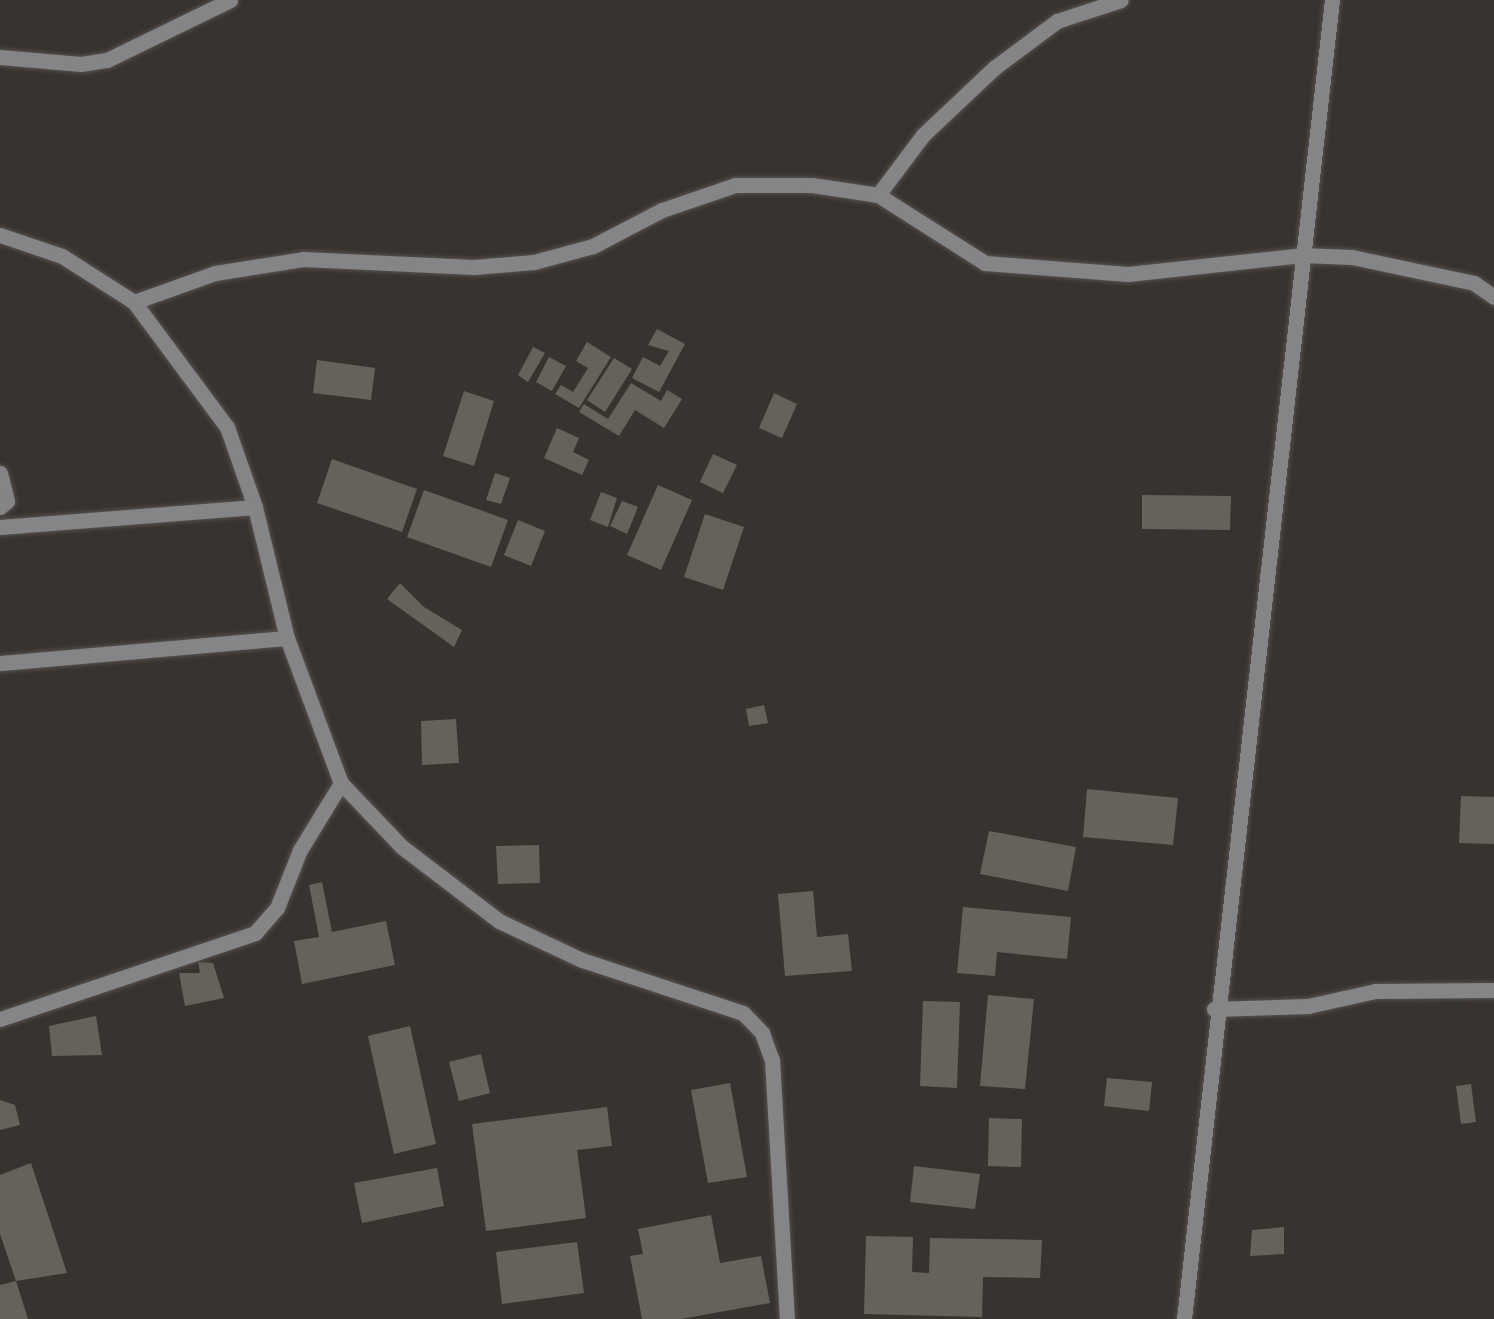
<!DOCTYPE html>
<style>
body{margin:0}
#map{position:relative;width:1494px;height:1319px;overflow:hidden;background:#393330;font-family:Karla,sans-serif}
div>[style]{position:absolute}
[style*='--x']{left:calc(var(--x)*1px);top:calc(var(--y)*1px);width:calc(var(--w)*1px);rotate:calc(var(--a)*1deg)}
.building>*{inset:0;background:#67615c}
.roads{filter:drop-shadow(0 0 2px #56514e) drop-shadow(0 0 2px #56514e)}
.minor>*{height:15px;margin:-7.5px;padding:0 7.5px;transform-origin:7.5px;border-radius:7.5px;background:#858588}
span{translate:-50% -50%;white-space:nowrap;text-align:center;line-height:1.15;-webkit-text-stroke:6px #1e1c1a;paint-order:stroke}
</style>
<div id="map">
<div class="building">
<i style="clip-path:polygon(657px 329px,685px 344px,659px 392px,632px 378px,643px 357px,660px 366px,669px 351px,648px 345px)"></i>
<i style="clip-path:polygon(587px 342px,611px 357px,579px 408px,555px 394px,561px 385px,573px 392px,588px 368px,576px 361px)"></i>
<i style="clip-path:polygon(533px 347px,545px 353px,528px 382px,518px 375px)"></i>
<i style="clip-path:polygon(549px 357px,566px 366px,552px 391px,536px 382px)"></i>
<i style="clip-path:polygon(614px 358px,632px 369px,605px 412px,587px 400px)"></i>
<i style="clip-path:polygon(317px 360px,375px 368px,371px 400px,313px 393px)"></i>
<i style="clip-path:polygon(631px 383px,661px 401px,667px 390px,682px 399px,664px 428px,635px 410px,619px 436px,579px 412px,584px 404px,608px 419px)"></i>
<i style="clip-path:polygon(464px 391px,494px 401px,474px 466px,443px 456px)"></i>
<i style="clip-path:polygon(774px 393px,797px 404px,782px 438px,759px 428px)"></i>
<i style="clip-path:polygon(557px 428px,579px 438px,573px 452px,589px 460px,582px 475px,544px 458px)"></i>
<i style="clip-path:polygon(713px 454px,737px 465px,723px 493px,700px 482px)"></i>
<i style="clip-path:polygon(332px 459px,417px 489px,402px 532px,317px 503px)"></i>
<i style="clip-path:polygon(495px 473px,510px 478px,501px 504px,486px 500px)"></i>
<i style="clip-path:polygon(658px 485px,692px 500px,661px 570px,627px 555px)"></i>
<i style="clip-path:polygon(424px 490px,508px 520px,491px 567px,407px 537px)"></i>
<i style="clip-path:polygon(601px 492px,617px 498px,608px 527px,590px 520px)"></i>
<i style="clip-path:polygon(1142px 495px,1231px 496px,1230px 530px,1142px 529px)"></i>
<i style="clip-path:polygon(622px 501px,638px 507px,627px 534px,610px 526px)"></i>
<i style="clip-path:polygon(705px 514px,744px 527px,723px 590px,684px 577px)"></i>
<i style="clip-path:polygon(518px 520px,545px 531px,531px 566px,504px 555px)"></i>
<i style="clip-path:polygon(400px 583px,424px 607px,462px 630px,454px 647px,387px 599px)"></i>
<i style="clip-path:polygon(764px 705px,768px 723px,749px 726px,746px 709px)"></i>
<i style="clip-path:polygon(456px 719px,459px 763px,422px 765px,421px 721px)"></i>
<i style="clip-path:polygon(1087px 789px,1178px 798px,1173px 845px,1083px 837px)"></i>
<i style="clip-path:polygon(1461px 796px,1494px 797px,1494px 844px,1459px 843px)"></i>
<i style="clip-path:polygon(989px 831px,1076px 847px,1068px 891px,980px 874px)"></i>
<i style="clip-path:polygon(539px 845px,540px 883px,498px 884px,496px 846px)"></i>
<i style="clip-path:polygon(322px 882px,332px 932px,386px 921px,395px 965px,302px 984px,294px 941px,319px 937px,309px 885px)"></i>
<i style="clip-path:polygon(813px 891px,817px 937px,848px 934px,852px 971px,785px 976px,778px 894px)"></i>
<i style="clip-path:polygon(963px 907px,1071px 917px,1067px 959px,997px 952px,995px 976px,957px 973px)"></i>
<i style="clip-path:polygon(198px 962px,213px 963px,224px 998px,185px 1006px,179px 973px,200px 973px)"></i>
<i style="clip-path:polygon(988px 995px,1034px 999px,1025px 1089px,980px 1086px)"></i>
<i style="clip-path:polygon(923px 1001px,960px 1002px,957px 1088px,920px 1086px)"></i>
<i style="clip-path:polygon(96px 1016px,102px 1055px,52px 1056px,49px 1026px)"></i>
<i style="clip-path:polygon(410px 1026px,436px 1144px,394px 1154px,368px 1036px)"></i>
<i style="clip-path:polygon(481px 1054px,490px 1093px,459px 1101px,449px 1062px)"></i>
<i style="clip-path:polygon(1107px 1078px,1152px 1082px,1149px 1111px,1104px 1106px)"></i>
<i style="clip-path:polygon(730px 1083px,747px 1177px,708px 1183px,691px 1090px)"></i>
<i style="clip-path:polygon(1471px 1084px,1476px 1122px,1461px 1124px,1456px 1086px)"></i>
<i style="clip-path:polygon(0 1100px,15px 1105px,20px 1125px,0 1130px)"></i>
<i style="clip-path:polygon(607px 1107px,612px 1146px,577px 1150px,586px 1218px,486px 1231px,472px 1124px)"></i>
<i style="clip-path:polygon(989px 1118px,1022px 1119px,1021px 1167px,988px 1166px)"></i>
<i style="clip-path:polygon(31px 1163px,67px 1273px,16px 1281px,0 1234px,0 1175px)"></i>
<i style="clip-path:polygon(914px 1166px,980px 1174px,975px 1209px,910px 1202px)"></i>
<i style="clip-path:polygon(437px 1168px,444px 1206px,362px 1223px,354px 1183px)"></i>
<i style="clip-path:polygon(711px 1215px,720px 1263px,761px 1256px,770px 1303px,681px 1319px,642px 1319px,630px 1256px,643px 1254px,638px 1229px)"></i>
<i style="clip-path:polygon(1284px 1227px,1284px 1254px,1250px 1256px,1252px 1230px)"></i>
<i style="clip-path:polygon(866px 1236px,913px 1237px,912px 1272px,929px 1273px,930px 1238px,1042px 1240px,1040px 1278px,983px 1277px,982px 1317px,864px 1314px)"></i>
<i style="clip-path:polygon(577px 1242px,584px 1293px,502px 1304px,496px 1252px)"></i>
<i style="clip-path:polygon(16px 1281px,28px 1319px,0 1319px,0 1285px)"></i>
</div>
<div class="roads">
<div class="minor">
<i style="--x:0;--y:57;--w:81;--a:4.9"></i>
<i style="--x:81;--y:64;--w:26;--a:-9"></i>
<i style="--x:107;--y:60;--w:137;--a:-26"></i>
<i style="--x:878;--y:195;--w:75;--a:-53.1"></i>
<i style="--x:923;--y:135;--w:98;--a:-43.3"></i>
<i style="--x:994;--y:68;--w:79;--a:-36.7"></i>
<i style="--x:1057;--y:21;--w:67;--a:-18.2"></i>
<i style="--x:0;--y:235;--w:65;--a:18.7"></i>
<i style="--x:62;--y:256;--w:85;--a:32.6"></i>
<i style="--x:134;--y:302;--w:156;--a:53.4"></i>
<i style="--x:227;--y:427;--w:85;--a:70.7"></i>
<i style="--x:255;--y:507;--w:135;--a:76.3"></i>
<i style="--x:287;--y:638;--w:155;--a:69.6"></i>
<i style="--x:341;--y:783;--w:88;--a:46.4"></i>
<i style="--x:402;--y:847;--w:122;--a:37.3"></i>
<i style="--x:499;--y:921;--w:92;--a:25.2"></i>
<i style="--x:582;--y:960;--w:169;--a:18.2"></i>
<i style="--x:743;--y:1013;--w:28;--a:46"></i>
<i style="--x:762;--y:1033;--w:29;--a:70"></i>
<i style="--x:772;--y:1060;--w:259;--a:86.7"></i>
<i style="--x:134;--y:302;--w:86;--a:-19.7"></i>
<i style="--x:215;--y:273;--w:89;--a:-9"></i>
<i style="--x:303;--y:259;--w:171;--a:2.7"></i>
<i style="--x:474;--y:267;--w:60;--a:-4.8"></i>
<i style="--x:534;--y:262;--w:61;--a:-15.2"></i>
<i style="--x:593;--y:246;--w:78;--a:-27.6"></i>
<i style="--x:662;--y:210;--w:77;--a:-18.9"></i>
<i style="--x:735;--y:185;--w:77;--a:0"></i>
<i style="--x:812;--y:185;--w:67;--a:8.6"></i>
<i style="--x:878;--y:195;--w:127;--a:32.4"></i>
<i style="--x:985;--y:263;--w:143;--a:4.4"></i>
<i style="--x:1128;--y:274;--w:175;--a:-6.2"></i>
<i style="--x:1302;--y:255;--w:50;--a:2.3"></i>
<i style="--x:1352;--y:257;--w:125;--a:12"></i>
<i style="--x:1474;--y:283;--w:24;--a:35"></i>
<i style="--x:0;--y:473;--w:29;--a:76"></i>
<i style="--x:7;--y:501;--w:9;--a:139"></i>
<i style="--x:0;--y:527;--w:256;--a:-4.5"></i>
<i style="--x:0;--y:663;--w:288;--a:-5"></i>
<i style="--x:1214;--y:1009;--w:94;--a:-1.8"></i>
<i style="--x:1308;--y:1006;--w:69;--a:-12.6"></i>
<i style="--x:1375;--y:991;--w:119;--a:-0.5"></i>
<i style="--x:0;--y:1019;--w:269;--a:-18.6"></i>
<i style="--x:255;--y:933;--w:33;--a:-49"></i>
<i style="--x:277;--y:908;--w:62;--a:-68.4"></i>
<i style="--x:300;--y:850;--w:79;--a:-58.5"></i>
<i style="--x:1184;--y:1319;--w:1327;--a:-83.6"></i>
</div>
</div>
</div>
